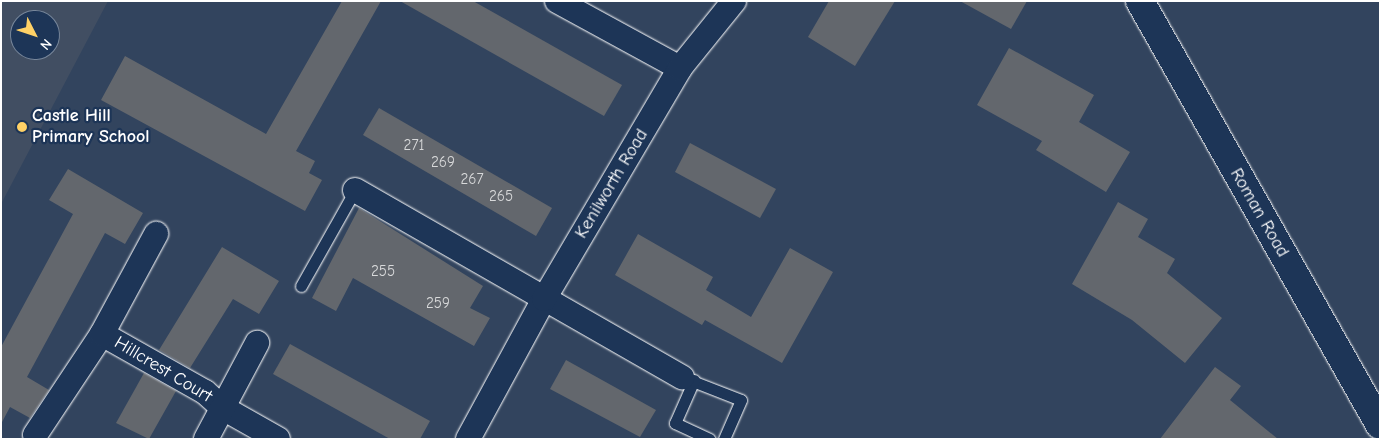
<!DOCTYPE html>
<style>
body{margin:0}
#map{position:relative;width:1381px;height:440px;overflow:hidden;background:#32445e;font-family:"Comic Neue",sans-serif}
div>[style]{position:absolute}
[style*='--x']{left:calc(var(--x)*1px);top:calc(var(--y)*1px);width:calc(var(--w)*1px);rotate:calc(var(--a)*1deg)}
.built>*{inset:0;background:#414e62}
.building>*{inset:0;background:#63676d}
.roads{filter:drop-shadow(0 0 1px #fff) drop-shadow(0 0 1px #fff)}
.lane>*{height:11px;margin:-5.5px;padding:0 5.5px;transform-origin:5.5px;border-radius:5.5px;background:#1d3557}
.street>*{height:24px;margin:-12px;padding:0 12px;transform-origin:12px;border-radius:12px;background:#1d3557}
.secondary>*{height:28px;margin:-14px;padding:0 14px;transform-origin:14px;border-radius:14px;background:#1d3557}
.dots>*{width:14px;height:14px;translate:-50% -50%;box-sizing:border-box;border:2px solid #1d3557;border-radius:50%}
span{translate:-50% -50%;white-space:nowrap;text-align:center;line-height:1.15;-webkit-text-stroke:4.5px #1d3557;paint-order:stroke}
.number-label{font-size:15px;color:#d8d9da}
.number-label span{-webkit-text-stroke-width:0}
.poi-label{font-size:18px;color:#fff;font-weight:700}
.left{translate:0 -50%;text-align:left}
.street-label{font-size:18px;color:#fff}
.frame{position:absolute;inset:0;border:2px solid #fff;pointer-events:none}
.north{position:absolute;left:10px;top:10px;width:50px;height:50px;box-sizing:border-box;background:#1d3557;border:1px solid #77869a;border-radius:50%;rotate:131deg;font-size:14px;font-weight:700;line-height:20px;text-align:center;color:#fff}
.north::after{content:'';display:block;margin:auto;width:18px;height:22px;background:#ffd166;clip-path:polygon(50% 0,100% 100%,50% 72%,0 100%)}
</style>
<div id="map">
<div class="built">
<i style="clip-path:polygon(evenodd,1px 1px,108px 1px,1px 204px,1px 1px,20px 20px,50px 20px,50px 50px,20px 50px,20px 20px)"></i>
</div>
<div class="building">
<i style="clip-path:polygon(342px 1px,381px 1px,296px 151px,315px 161px,309px 173px,322px 180px,305px 211px,101px 100px,125px 56px,266px 134px)"></i>
<i style="clip-path:polygon(400px 1px,473px 1px,622px 85px,604px 116px)"></i>
<i style="clip-path:polygon(829px 1px,895px 1px,855px 66px,808px 37px)"></i>
<i style="clip-path:polygon(960px 1px,1027px 1px,1011px 29px)"></i>
<i style="clip-path:polygon(1009px 48px,1094px 95px,1079px 122px,1130px 152px,1106px 192px,1036px 150px,1042px 141px,977px 105px)"></i>
<i style="clip-path:polygon(379px 108px,552px 208px,536px 236px,363px 135px)"></i>
<i style="clip-path:polygon(690px 143px,776px 189px,760px 218px,675px 172px)"></i>
<i style="clip-path:polygon(68px 169px,143px 213px,125px 244px,105px 233px,27px 377px,49px 390px,30px 418px,10px 407px,1px 424px,1px 347px,73px 214px,49px 200px)"></i>
<i style="clip-path:polygon(1118px 202px,1148px 219px,1138px 237px,1175px 259px,1167px 273px,1222px 318px,1185px 363px,1132px 320px,1072px 284px)"></i>
<i style="clip-path:polygon(359px 208px,483px 286px,470px 308px,490px 318px,474px 346px,353px 278px,336px 311px,312px 298px)"></i>
<i style="clip-path:polygon(638px 234px,713px 277px,706px 290px,751px 317px,790px 248px,833px 272px,782px 363px,705px 320px,702px 325px,615px 275px)"></i>
<i style="clip-path:polygon(222px 247px,279px 281px,259px 314px,233px 299px,190px 368px,159px 350px)"></i>
<i style="clip-path:polygon(290px 344px,430px 421px,420px 439px,390px 439px,273px 374px)"></i>
<i style="clip-path:polygon(566px 360px,656px 410px,640px 437px,550px 389px)"></i>
<i style="clip-path:polygon(1215px 367px,1241px 386px,1230px 400px,1278px 439px,1160px 439px)"></i>
<i style="clip-path:polygon(144px 373px,176px 391px,149px 439px,116px 423px)"></i>
</div>
<div class="roads">
<div class="lane">
<i style="--x:301;--y:286;--w:110;--a:-60.6"></i>
<i style="--x:682;--y:377;--w:63;--a:21.3"></i>
<i style="--x:741;--y:400;--w:43;--a:113.6"></i>
<i style="--x:694;--y:380;--w:47;--a:113.8"></i>
<i style="--x:675;--y:423;--w:38;--a:25"></i>
</div>
<div class="street">
<i style="--x:557;--y:1;--w:140;--a:28.6"></i>
<i style="--x:355;--y:190;--w:377;--a:29.8"></i>
<i style="--x:102;--y:334;--w:118;--a:29.4"></i>
<i style="--x:205;--y:392;--w:24;--a:42"></i>
<i style="--x:223;--y:408;--w:63;--a:29.4"></i>
<i style="--x:35;--y:435;--w:121;--a:-56.4"></i>
<i style="--x:102;--y:334;--w:114;--a:-61.6"></i>
<i style="--x:206;--y:439;--w:109;--a:-62"></i>
<i style="--x:468;--y:439;--w:159;--a:-61.5"></i>
<i style="--x:544;--y:299;--w:268;--a:-59.5"></i>
<i style="--x:680;--y:68;--w:86;--a:-51.1"></i>
</div>
<div class="secondary">
<i style="--x:1140;--y:1;--w:487;--a:60.5"></i>
</div>
</div>
<div class="dots">
<i style="left:22px;top:127px;background:#ffd166"></i>
</div>
<div class="number-label">
<span style="left:414px;top:146px">271</span>
<span style="left:443px;top:163px">269</span>
<span style="left:472px;top:180px">267</span>
<span style="left:501px;top:197px">265</span>
<span style="left:383px;top:272px">255</span>
<span style="left:438px;top:304px">259</span>
</div>
<div class="poi-label">
<span class="left" style="left:32px;top:127px">Castle Hill<br>Primary School</span>
</div>
<div class="street-label">
<span style="left:612px;top:184px;rotate:-59deg">Kenilworth Road</span>
<span style="left:1259px;top:213px;rotate:60deg">Roman Road</span>
<span style="left:163px;top:370px;rotate:31deg">Hillcrest Court</span>
</div>
<div class="frame"></div>
<div class="north">N</div>
</div>
